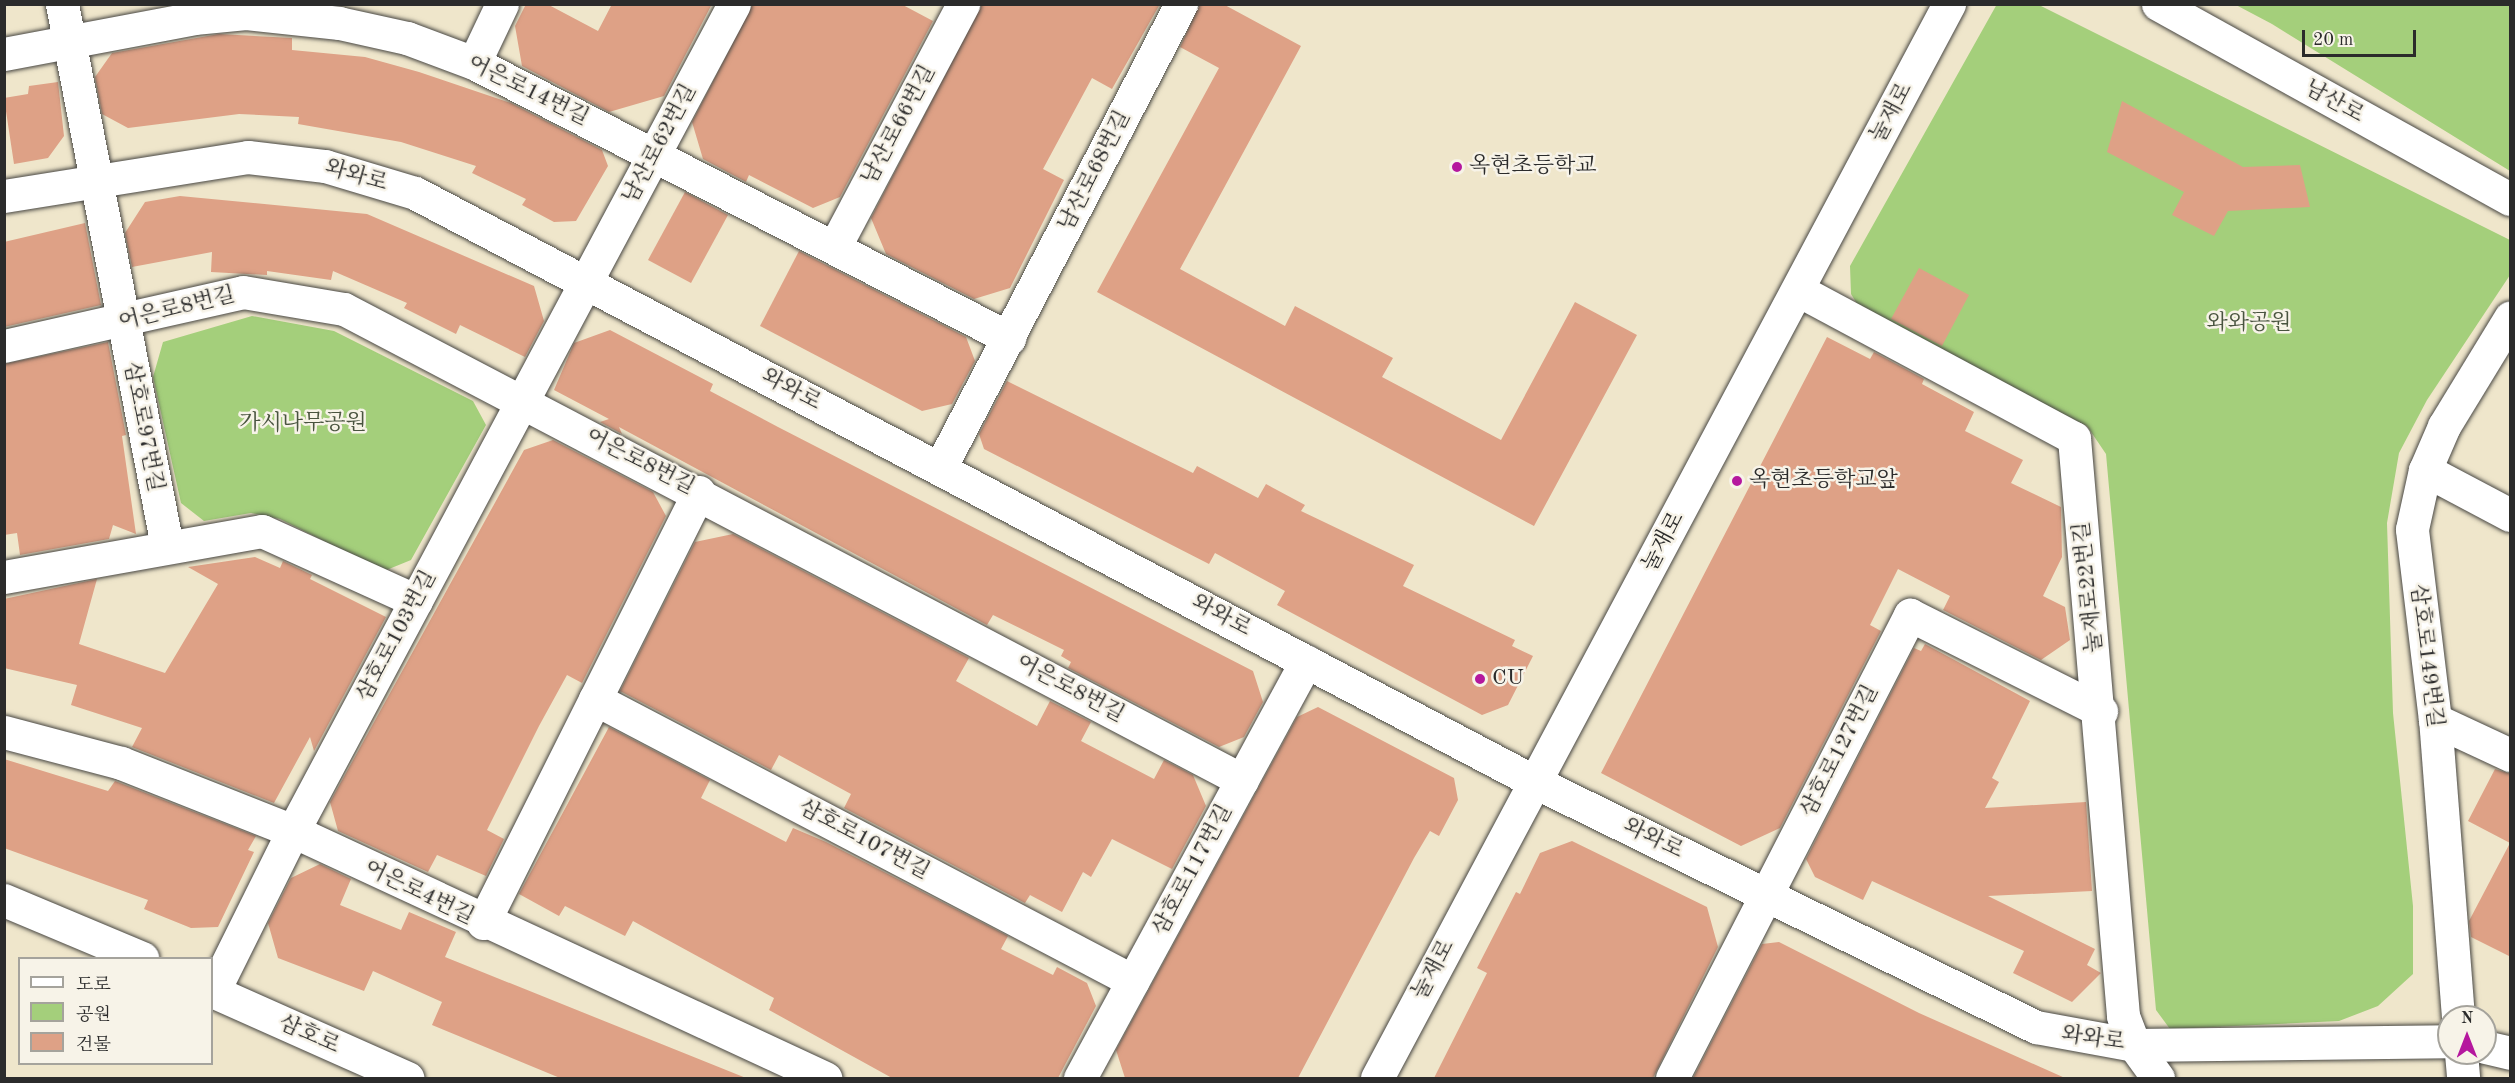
<!DOCTYPE html>
<meta charset="utf-8">
<style>
body{margin:0}
#map{position:relative;width:2515px;height:1083px;overflow:hidden;background:#efe6cb;font-family:"Old Standard TT","Noto Serif KR",serif}
div>[style]{position:absolute}
[style*='--x']{left:calc(var(--x)*1px);top:calc(var(--y)*1px);width:calc(var(--w)*1px);rotate:calc(var(--a)*1deg)}
.green>*{inset:0;background:#a4cf7b}
.building>*{inset:0;background:#dea186}
.roads{filter:drop-shadow(0 0 2px #484743) drop-shadow(0 0 2px #484743)}
.minor>*{height:33px;margin:-16.5px;padding:0 16.5px;transform-origin:16.5px;border-radius:16.5px;background:#fff}
.major>*{height:33px;margin:-16.5px;padding:0 16.5px;transform-origin:16.5px;border-radius:16.5px;background:#fff}
.dots>*{width:16px;height:16px;translate:-50% -50%;box-sizing:border-box;border:3px solid #f7f3e8;border-radius:50%}
span{translate:-50% -50%;white-space:nowrap;text-align:center;line-height:1.15;-webkit-text-stroke:5px #f7f3e8;paint-order:stroke}
.street-label{font-size:22px;color:#2b2b2b}
.poi-label{font-size:22px;color:#2b2b2b}
.left{translate:0 -50%;text-align:left}
.park-label{font-size:22px;color:#49543f}
.frame{position:absolute;inset:0;border:6px solid #2b2b2b;pointer-events:none}
.legend{position:absolute;left:18px;top:957px;width:195px;height:108px;box-sizing:border-box;background:#f7f3e8;border:2px solid #a5a39c;margin:0;padding:8px 10px;list-style:none;font-size:18px;color:#2b2b2b}
.legend li{display:flex;align-items:center;gap:12px;height:30px}
.legend b{width:30px;border:2px solid #a5a39c}
.north{position:absolute;left:2437px;top:1005px;width:60px;height:60px;box-sizing:border-box;background:#f7f3e8;border:2px solid #a5a39c;border-radius:50%;rotate:0deg;font-size:16px;font-weight:700;line-height:24px;text-align:center;color:#2b2b2b}
.north::after{content:'';display:block;margin:auto;width:21px;height:27px;background:#b5179e;clip-path:polygon(50% 0,100% 100%,50% 72%,0 100%)}
.scale{position:absolute;left:2302px;top:30px;width:114px;height:27px;box-sizing:border-box;border:3px solid #2b2b2b;border-top:0;padding-left:8px;font-size:18px;line-height:21px;white-space:nowrap;color:#2b2b2b;-webkit-text-stroke:4px #f7f3e8;paint-order:stroke}
</style>
<div id="map">
<div class="green">
<i style="clip-path:polygon(1997px 4px,2039px 5px,2510px 240px,2510px 275px,2427px 400px,2399px 453px,2387px 523px,2393px 713px,2413px 906px,2413px 974px,2378px 1006px,2339px 1021px,2170px 1029px,2156px 1010px,2106px 454px,2087px 426px,1864px 315px,1851px 294px,1850px 266px)"></i>
<i style="clip-path:polygon(2236px 5px,2510px 5px,2510px 171px,2272px 24px)"></i>
<i style="clip-path:polygon(252px 316px,334px 331px,473px 401px,486px 425px,411px 560px,384px 571px,280px 519px,251px 513px,204px 521px,181px 503px,153px 377px,163px 342px)"></i>
</div>
<div class="building">
<i style="clip-path:polygon(526px 4px,547px 4px,598px 31px,612px 4px,712px 4px,664px 96px,609px 112px,522px 66px,515px 26px)"></i>
<i style="clip-path:polygon(753px 4px,901px 4px,933px 21px,840px 197px,813px 208px,749px 175px,746px 182px,703px 159px,692px 122px)"></i>
<i style="clip-path:polygon(982px 4px,1160px 4px,1112px 89px,1092px 78px,1043px 169px,1064px 180px,1010px 288px,974px 299px,886px 254px,871px 218px)"></i>
<i style="clip-path:polygon(1200px 4px,1223px 4px,1301px 46px,1180px 269px,1285px 326px,1295px 306px,1393px 358px,1382px 377px,1501px 440px,1575px 302px,1637px 335px,1534px 526px,1097px 292px,1219px 68px,1180px 47px)"></i>
<i style="clip-path:polygon(219px 34px,292px 38px,292px 50px,365px 57px,419px 72px,511px 103px,602px 150px,608px 166px,576px 221px,554px 222px,522px 205px,526px 199px,472px 173px,476px 166px,401px 142px,298px 124px,299px 117px,239px 114px,128px 128px,102px 114px,95px 77px,112px 53px)"></i>
<i style="clip-path:polygon(58px 82px,64px 136px,48px 158px,14px 164px,4px 98px,28px 94px,29px 86px)"></i>
<i style="clip-path:polygon(2122px 101px,2243px 167px,2300px 165px,2310px 207px,2228px 211px,2214px 236px,2172px 215px,2184px 192px,2107px 152px)"></i>
<i style="clip-path:polygon(685px 192px,728px 215px,691px 283px,648px 260px)"></i>
<i style="clip-path:polygon(180px 196px,367px 214px,534px 286px,544px 321px,525px 357px,460px 325px,456px 334px,404px 308px,407px 303px,333px 271px,331px 280px,267px 271px,267px 275px,211px 272px,212px 252px,132px 267px,125px 233px,145px 202px)"></i>
<i style="clip-path:polygon(85px 223px,101px 305px,4px 327px,4px 242px)"></i>
<i style="clip-path:polygon(799px 251px,966px 337px,975px 361px,952px 404px,922px 411px,760px 326px)"></i>
<i style="clip-path:polygon(1919px 268px,1969px 295px,1942px 346px,1891px 319px)"></i>
<i style="clip-path:polygon(610px 330px,713px 384px,710px 391px,778px 427px,1253px 671px,1263px 702px,1244px 737px,1219px 747px,1068px 668px,1071px 662px,1061px 656px,1064px 650px,993px 615px,987px 625px,619px 427px,622px 434px,600px 422px,609px 419px,554px 390px,574px 343px)"></i>
<i style="clip-path:polygon(1827px 337px,1870px 359px,1874px 352px,1924px 379px,1922px 384px,1974px 412px,1965px 431px,2023px 460px,2011px 483px,2061px 507px,2062px 557px,2043px 596px,2065px 607px,2070px 640px,2041px 660px,1943px 610px,1950px 596px,1898px 569px,1870px 625px,1881px 631px,1780px 828px,1741px 846px,1601px 773px)"></i>
<i style="clip-path:polygon(108px 342px,126px 435px,122px 436px,136px 534px,113px 525px,109px 539px,20px 555px,17px 533px,4px 535px,4px 364px)"></i>
<i style="clip-path:polygon(1007px 381px,1193px 473px,1197px 466px,1258px 498px,1266px 484px,1305px 505px,1301px 511px,1414px 565px,1403px 586px,1515px 640px,1512px 646px,1533px 656px,1508px 705px,1482px 715px,1277px 605px,1285px 591px,1215px 553px,1209px 564px,984px 449px,979px 434px)"></i>
<i style="clip-path:polygon(553px 440px,653px 492px,666px 516px,582px 683px,567px 675px,539px 726px,487px 830px,504px 839px,486px 876px,437px 855px,428px 872px,338px 831px,330px 802px,524px 450px)"></i>
<i style="clip-path:polygon(733px 534px,969px 658px,956px 681px,1037px 726px,1050px 701px,1091px 722px,1081px 741px,1154px 779px,1164px 760px,1193px 775px,1206px 806px,1172px 869px,1112px 839px,1091px 877px,1083px 872px,1062px 912px,1030px 895px,1025px 903px,844px 808px,851px 794px,779px 755px,771px 770px,620px 691px,695px 542px)"></i>
<i style="clip-path:polygon(255px 557px,280px 568px,283px 561px,312px 575px,310px 579px,386px 617px,314px 751px,310px 737px,274px 803px,132px 747px,142px 728px,71px 705px,77px 685px,4px 668px,4px 599px,97px 579px,79px 644px,165px 673px,218px 584px,188px 567px)"></i>
<i style="clip-path:polygon(1925px 644px,2030px 701px,1992px 778px,1999px 782px,1985px 808px,2086px 802px,2092px 891px,1988px 896px,2095px 949px,2087px 965px,2101px 973px,2072px 1002px,2013px 973px,2024px 951px,1872px 881px,1863px 900px,1815px 877px,1806px 859px,1914px 648px,1921px 651px)"></i>
<i style="clip-path:polygon(1318px 707px,1454px 778px,1458px 800px,1439px 836px,1430px 831px,1414px 858px,1298px 1078px,1125px 1078px,1116px 1050px,1297px 717px)"></i>
<i style="clip-path:polygon(609px 727px,710px 780px,701px 798px,786px 842px,793px 828px,826px 842px,1008px 936px,1001px 949px,1053px 975px,1057px 967px,1087px 983px,1096px 1006px,1058px 1078px,892px 1078px,769px 1010px,774px 998px,633px 921px,625px 936px,565px 906px,559px 916px,519px 894px)"></i>
<i style="clip-path:polygon(4px 759px,108px 791px,115px 781px,256px 836px,248px 850px,254px 852px,218px 927px,191px 928px,144px 909px,148px 900px,4px 848px)"></i>
<i style="clip-path:polygon(2495px 769px,2511px 774px,2511px 957px,2471px 937px,2469px 921px,2510px 843px,2468px 821px)"></i>
<i style="clip-path:polygon(1572px 841px,1707px 907px,1718px 947px,1653px 1078px,1434px 1078px,1487px 973px,1477px 968px,1516px 892px,1520px 894px,1540px 853px)"></i>
<i style="clip-path:polygon(320px 864px,351px 879px,340px 905px,401px 930px,409px 912px,456px 932px,445px 957px,746px 1078px,560px 1078px,432px 1025px,442px 1002px,373px 971px,364px 991px,278px 958px,268px 923px,291px 878px)"></i>
<i style="clip-path:polygon(1779px 942px,1919px 1013px,2065px 1078px,1693px 1078px,1762px 944px)"></i>
</div>
<div class="roads">
<div class="minor">
<i style="--x:62;--y:4;--w:552;--a:79.04"></i>
<i style="--x:4;--y:54;--w:193;--a:-10.7"></i>
<i style="--x:194;--y:18;--w:52;--a:-5.5"></i>
<i style="--x:246;--y:13;--w:94;--a:6.1"></i>
<i style="--x:339;--y:23;--w:70;--a:12.4"></i>
<i style="--x:407;--y:38;--w:72;--a:20.5"></i>
<i style="--x:474;--y:63;--w:602;--a:27.2"></i>
<i style="--x:474;--y:63;--w:65;--a:-64.6"></i>
<i style="--x:4;--y:196;--w:247;--a:-9.1"></i>
<i style="--x:248;--y:157;--w:78;--a:6.7"></i>
<i style="--x:325;--y:166;--w:94;--a:16.7"></i>
<i style="--x:415;--y:193;--w:1265;--a:27.74"></i>
<i style="--x:1535;--y:782;--w:558;--a:26.06"></i>
<i style="--x:2036;--y:1027;--w:100;--a:10.4"></i>
<i style="--x:2134;--y:1045;--w:315;--a:-0.7"></i>
<i style="--x:835;--y:246;--w:274;--a:-62.1"></i>
<i style="--x:1798;--y:290;--w:313;--a:28.2"></i>
<i style="--x:2074;--y:438;--w:580;--a:85.15"></i>
<i style="--x:2123;--y:1016;--w:31;--a:69"></i>
<i style="--x:2134;--y:1045;--w:41;--a:54"></i>
<i style="--x:4;--y:346;--w:245;--a:-12.7"></i>
<i style="--x:243;--y:292;--w:102;--a:9.6"></i>
<i style="--x:344;--y:309;--w:1014;--a:27.68"></i>
<i style="--x:940;--y:468;--w:523;--a:-62.55"></i>
<i style="--x:2425;--y:470;--w:96;--a:27.9"></i>
<i style="--x:4;--y:577;--w:262;--a:-10.1"></i>
<i style="--x:262;--y:531;--w:169;--a:24.4"></i>
<i style="--x:595;--y:699;--w:607;--a:27.66"></i>
<i style="--x:2435;--y:720;--w:83;--a:25"></i>
<i style="--x:4;--y:732;--w:121;--a:14.8"></i>
<i style="--x:121;--y:763;--w:185;--a:21.6"></i>
<i style="--x:293;--y:831;--w:587;--a:24.9"></i>
<i style="--x:483;--y:923;--w:482;--a:-63.4"></i>
<i style="--x:213;--y:992;--w:180;--a:-63.6"></i>
<i style="--x:293;--y:831;--w:937;--a:-61.93"></i>
<i style="--x:2458;--y:1017;--w:298;--a:-94.4"></i>
<i style="--x:2435;--y:720;--w:192;--a:-96.9"></i>
<i style="--x:2412;--y:529;--w:60;--a:-77.6"></i>
<i style="--x:2425;--y:470;--w:48;--a:-66.6"></i>
<i style="--x:2444;--y:426;--w:127;--a:-58.6"></i>
<i style="--x:2485;--y:1047;--w:26;--a:13"></i>
<i style="--x:2461;--y:1053;--w:25;--a:85"></i>
<i style="--x:1080;--y:1078;--w:474;--a:-61.5"></i>
<i style="--x:1377;--y:1078;--w:1217;--a:-61.96"></i>
<i style="--x:1672;--y:1078;--w:521;--a:-62.8"></i>
<i style="--x:1910;--y:615;--w:214;--a:26.7"></i>
</div>
<div class="major">
<i style="--x:2158;--y:4;--w:402;--a:29"></i>
<i style="--x:4;--y:900;--w:150;--a:22.8"></i>
<i style="--x:212;--y:991;--w:214;--a:24"></i>
</div>
</div>
<div class="dots">
<i style="left:1457px;top:167px;background:#b5179e"></i>
<i style="left:1737px;top:481px;background:#b5179e"></i>
<i style="left:1480px;top:679px;background:#b5179e"></i>
</div>
<div class="street-label">
<span style="left:528px;top:91px;rotate:26deg">어은로14번길</span>
<span style="left:2334px;top:102px;rotate:29deg">남산로</span>
<span style="left:1892px;top:113px;rotate:-62deg">눌재로</span>
<span style="left:899px;top:125px;rotate:-62deg">남산로66번길</span>
<span style="left:660px;top:144px;rotate:-62deg">남산로62번길</span>
<span style="left:1095px;top:171px;rotate:-63deg">남산로68번길</span>
<span style="left:356px;top:176px;rotate:16deg">와와로</span>
<span style="left:177px;top:309px;rotate:-14deg">어은로8번길</span>
<span style="left:791px;top:390px;rotate:28deg">와와로</span>
<span style="left:143px;top:427px;rotate:79deg">삼호로97번길</span>
<span style="left:640px;top:462px;rotate:27deg">어은로8번길</span>
<span style="left:1664px;top:542px;rotate:-62deg">눌재로</span>
<span style="left:2089px;top:587px;rotate:-96deg">눌재로22번길</span>
<span style="left:1221px;top:616px;rotate:28deg">와와로</span>
<span style="left:397px;top:636px;rotate:-62deg">삼호로103번길</span>
<span style="left:2426px;top:656px;rotate:83deg">삼호로149번길</span>
<span style="left:1070px;top:689px;rotate:28deg">어은로8번길</span>
<span style="left:1840px;top:751px;rotate:-63deg">삼호로127번길</span>
<span style="left:1653px;top:839px;rotate:26deg">와와로</span>
<span style="left:864px;top:840px;rotate:28deg">삼호로107번길</span>
<span style="left:1193px;top:870px;rotate:-62deg">삼호로117번길</span>
<span style="left:419px;top:893px;rotate:26deg">어은로4번길</span>
<span style="left:1434px;top:970px;rotate:-62deg">눌재로</span>
<span style="left:309px;top:1035px;rotate:24deg">삼호로</span>
<span style="left:2093px;top:1039px;rotate:8deg">와와로</span>
</div>
<div class="poi-label">
<span class="left" style="left:1469px;top:167px">옥현초등학교</span>
<span class="left" style="left:1749px;top:481px">옥현초등학교앞</span>
<span class="left" style="left:1492px;top:679px">CU</span>
</div>
<div class="park-label">
<span style="left:2249px;top:324px">와와공원</span>
<span style="left:303px;top:424px">가시나무공원</span>
</div>
<div class="frame"></div>
<ul class="legend">
<li><b style="height:8px;background:#fff"></b>도로</li>
<li><b style="height:16px;background:#a4cf7b"></b>공원</li>
<li><b style="height:16px;background:#dea186"></b>건물</li>
</ul>
<div class="north">N</div>
<div class="scale">20 m</div>
</div>
